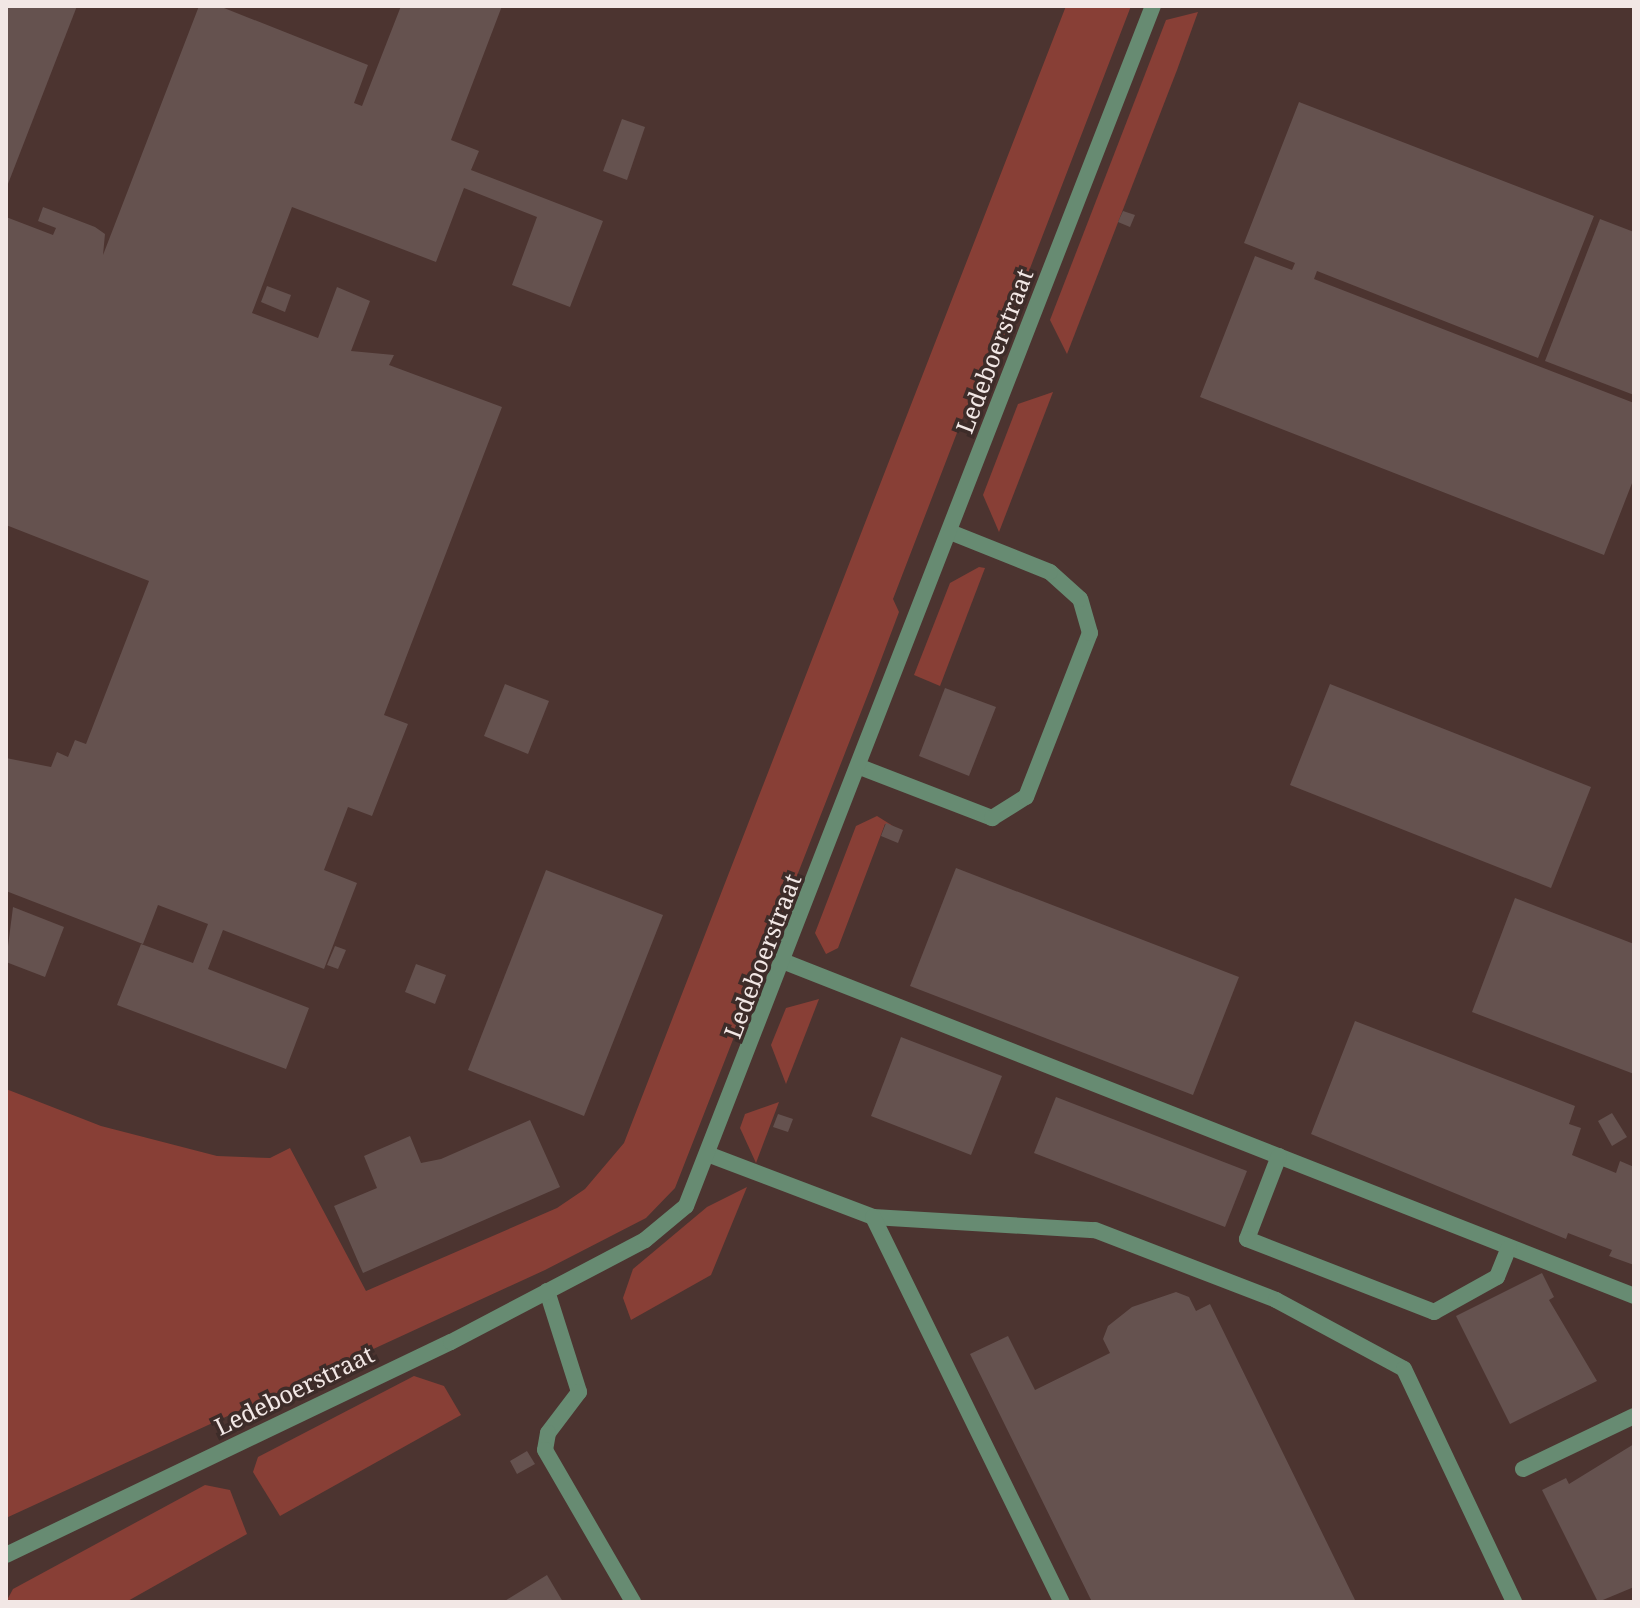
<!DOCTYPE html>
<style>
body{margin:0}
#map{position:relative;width:1640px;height:1608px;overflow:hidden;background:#3d2c29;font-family:"Noto Serif",serif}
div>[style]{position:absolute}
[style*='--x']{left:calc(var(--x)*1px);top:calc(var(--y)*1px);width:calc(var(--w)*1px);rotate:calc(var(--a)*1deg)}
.built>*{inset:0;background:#4c3430}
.green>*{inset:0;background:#883f36}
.building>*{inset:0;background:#65524f}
.service>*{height:16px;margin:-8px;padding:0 8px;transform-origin:8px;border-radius:8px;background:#678b72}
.minor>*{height:16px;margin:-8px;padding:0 8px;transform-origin:8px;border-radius:8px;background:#678b72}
span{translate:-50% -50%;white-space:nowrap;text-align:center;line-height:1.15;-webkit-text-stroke:7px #3d2c29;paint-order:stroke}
.street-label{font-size:24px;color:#f2e7e5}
.frame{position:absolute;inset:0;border:8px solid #f2e7e5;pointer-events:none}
</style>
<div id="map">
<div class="built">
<i style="clip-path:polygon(6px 6px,1634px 6px,1634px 1602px,6px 1602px)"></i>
</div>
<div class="green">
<i style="clip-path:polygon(1066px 6px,1131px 6px,997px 354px,985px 360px,893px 599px,899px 612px,870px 689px,675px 1188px,646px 1218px,545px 1270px,6px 1518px,6px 1089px,101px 1126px,217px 1156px,270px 1158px,290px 1148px,366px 1291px,557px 1208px,585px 1189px,624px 1143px)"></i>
<i style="clip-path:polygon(1198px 12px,1177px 70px,1067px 354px,1050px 320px,1166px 20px)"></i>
<i style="clip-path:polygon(1053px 392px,999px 532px,983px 495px,1018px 404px)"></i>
<i style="clip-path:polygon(979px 567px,985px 568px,940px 686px,914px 675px,950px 583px)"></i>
<i style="clip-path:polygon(877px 816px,893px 826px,885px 824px,838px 948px,826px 954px,815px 933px,856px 826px)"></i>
<i style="clip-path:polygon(819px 999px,807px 1030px,786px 1084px,771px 1045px,786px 1008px)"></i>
<i style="clip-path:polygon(779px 1102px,756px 1163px,740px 1128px,745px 1114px)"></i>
<i style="clip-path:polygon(747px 1187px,711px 1275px,631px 1320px,623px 1298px,633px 1269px,707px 1207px)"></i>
<i style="clip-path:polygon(414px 1376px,444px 1386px,461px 1415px,280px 1516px,253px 1472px,258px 1457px)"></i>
<i style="clip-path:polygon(205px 1485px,230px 1490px,247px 1534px,126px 1602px,6px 1602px,13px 1589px)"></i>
</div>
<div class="building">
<i style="clip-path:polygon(6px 6px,77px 6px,6px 189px)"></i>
<i style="clip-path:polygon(199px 6px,219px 6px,368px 65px,354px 103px,362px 106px,401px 6px,502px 6px,451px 140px,479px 151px,471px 170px,603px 221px,570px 307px,512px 285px,537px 217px,464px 188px,436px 262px,292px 207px,252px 313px,318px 338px,337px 287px,370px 301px,351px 351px,394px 355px,389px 365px,502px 407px,384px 715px,408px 724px,372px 816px,348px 807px,324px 870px,357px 883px,324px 969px,223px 930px,208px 969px,309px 1008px,286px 1069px,117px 1005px,141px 944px,193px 963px,208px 924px,158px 905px,143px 944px,6px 891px,6px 758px,51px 767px,57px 752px,68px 757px,75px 740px,86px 744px,149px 581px,6px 525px,6px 217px,53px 235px,56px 228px,38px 221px,43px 207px,95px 227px,105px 234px,103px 255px)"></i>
<i style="clip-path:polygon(1299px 102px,1594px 216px,1538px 358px,1317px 271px,1314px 279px,1634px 403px,1634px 478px,1604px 555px,1200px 397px,1255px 256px,1292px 270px,1295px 263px,1244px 243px)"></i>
<i style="clip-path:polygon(622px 119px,645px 127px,627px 180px,603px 171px)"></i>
<i style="clip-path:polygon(1123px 211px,1135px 215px,1130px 227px,1118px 222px)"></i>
<i style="clip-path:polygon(1600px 219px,1634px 232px,1634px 395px,1545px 361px)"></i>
<i style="clip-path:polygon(267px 286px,291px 295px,285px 312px,261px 302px)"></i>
<i style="clip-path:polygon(505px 684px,549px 701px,528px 754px,484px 736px)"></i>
<i style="clip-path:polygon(1330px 684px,1591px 787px,1551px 888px,1290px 785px)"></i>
<i style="clip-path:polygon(945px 688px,996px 707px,969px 776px,919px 756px)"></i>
<i style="clip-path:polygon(886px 823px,903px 830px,898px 843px,881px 836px)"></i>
<i style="clip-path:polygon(956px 868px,1239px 977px,1193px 1095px,910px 986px)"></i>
<i style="clip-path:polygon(546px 870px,663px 915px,584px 1116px,468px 1070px)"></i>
<i style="clip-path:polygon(1515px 898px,1634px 944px,1634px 1074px,1472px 1012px)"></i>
<i style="clip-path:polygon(13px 907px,64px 927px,45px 977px,6px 962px)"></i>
<i style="clip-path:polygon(335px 946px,346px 950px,338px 969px,327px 965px)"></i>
<i style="clip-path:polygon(416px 964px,446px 975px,435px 1004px,405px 992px)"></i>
<i style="clip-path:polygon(1355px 1021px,1575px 1106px,1569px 1124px,1581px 1128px,1572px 1155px,1616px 1173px,1620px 1161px,1634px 1167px,1634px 1265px,1609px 1256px,1612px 1250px,1568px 1233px,1566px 1239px,1311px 1134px)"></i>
<i style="clip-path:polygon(901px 1037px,1002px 1076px,971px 1155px,871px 1116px)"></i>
<i style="clip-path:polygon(1056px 1097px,1247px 1171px,1225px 1227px,1034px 1153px)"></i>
<i style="clip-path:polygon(1612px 1113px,1627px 1137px,1612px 1146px,1598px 1121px)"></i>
<i style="clip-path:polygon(778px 1114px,793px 1119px,788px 1132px,773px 1127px)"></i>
<i style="clip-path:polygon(530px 1120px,560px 1187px,363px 1273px,334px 1206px,377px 1188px,364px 1156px,410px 1136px,421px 1163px,441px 1159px)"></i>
<i style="clip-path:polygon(1542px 1273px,1554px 1297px,1549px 1300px,1597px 1381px,1510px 1424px,1456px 1316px)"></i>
<i style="clip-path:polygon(1176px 1292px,1189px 1297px,1196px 1311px,1210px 1304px,1356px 1602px,1092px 1602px,970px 1354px,1008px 1336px,1035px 1390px,1110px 1353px,1103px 1339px,1108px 1326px,1132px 1307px)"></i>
<i style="clip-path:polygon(1634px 1444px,1634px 1587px,1598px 1602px,1542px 1490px,1566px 1478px,1569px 1484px)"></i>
<i style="clip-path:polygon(527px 1451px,535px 1464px,517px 1474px,510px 1461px)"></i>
<i style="clip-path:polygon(547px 1575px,563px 1602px,503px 1602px)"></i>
</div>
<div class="service">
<i style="--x:860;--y:767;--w:142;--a:21.1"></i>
<i style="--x:992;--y:818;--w:40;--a:-32"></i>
<i style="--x:1026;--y:797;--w:176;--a:-68.7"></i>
<i style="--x:1090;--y:633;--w:35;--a:-106"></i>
<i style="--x:1080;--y:599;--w:40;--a:-138"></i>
<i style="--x:1050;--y:572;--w:108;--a:-158.2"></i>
<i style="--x:785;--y:962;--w:912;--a:21.47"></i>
<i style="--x:710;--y:1155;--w:174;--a:20.8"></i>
<i style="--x:873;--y:1217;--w:222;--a:3.4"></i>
<i style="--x:1095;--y:1230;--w:194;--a:21.1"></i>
<i style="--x:1276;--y:1300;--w:145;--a:28.3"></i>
<i style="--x:1404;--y:1369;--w:258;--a:64.7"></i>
<i style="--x:1279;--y:1156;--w:89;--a:111.1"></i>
<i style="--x:1247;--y:1239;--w:201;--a:21.3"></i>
<i style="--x:1434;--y:1312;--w:72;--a:-29.1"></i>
<i style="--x:1497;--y:1277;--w:32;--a:-68"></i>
<i style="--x:873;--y:1217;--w:429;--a:63.9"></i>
<i style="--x:547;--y:1291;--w:106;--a:72.4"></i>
<i style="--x:579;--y:1392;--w:51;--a:127.1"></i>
<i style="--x:548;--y:1433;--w:17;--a:100"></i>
<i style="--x:545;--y:1450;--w:176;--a:59.9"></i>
<i style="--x:1523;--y:1469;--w:123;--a:-25.5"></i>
</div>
<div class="minor">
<i style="--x:6;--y:1555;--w:493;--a:-25.6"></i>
<i style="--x:451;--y:1342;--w:219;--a:-27.7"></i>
<i style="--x:645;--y:1240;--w:53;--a:-39.7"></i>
<i style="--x:686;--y:1206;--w:1288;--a:-68.74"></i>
</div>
<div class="street-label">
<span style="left:994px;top:351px;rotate:-69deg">Ledeboerstraat</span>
<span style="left:762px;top:956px;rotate:-69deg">Ledeboerstraat</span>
<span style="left:294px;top:1390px;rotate:-26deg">Ledeboerstraat</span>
</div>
<div class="frame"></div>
</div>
